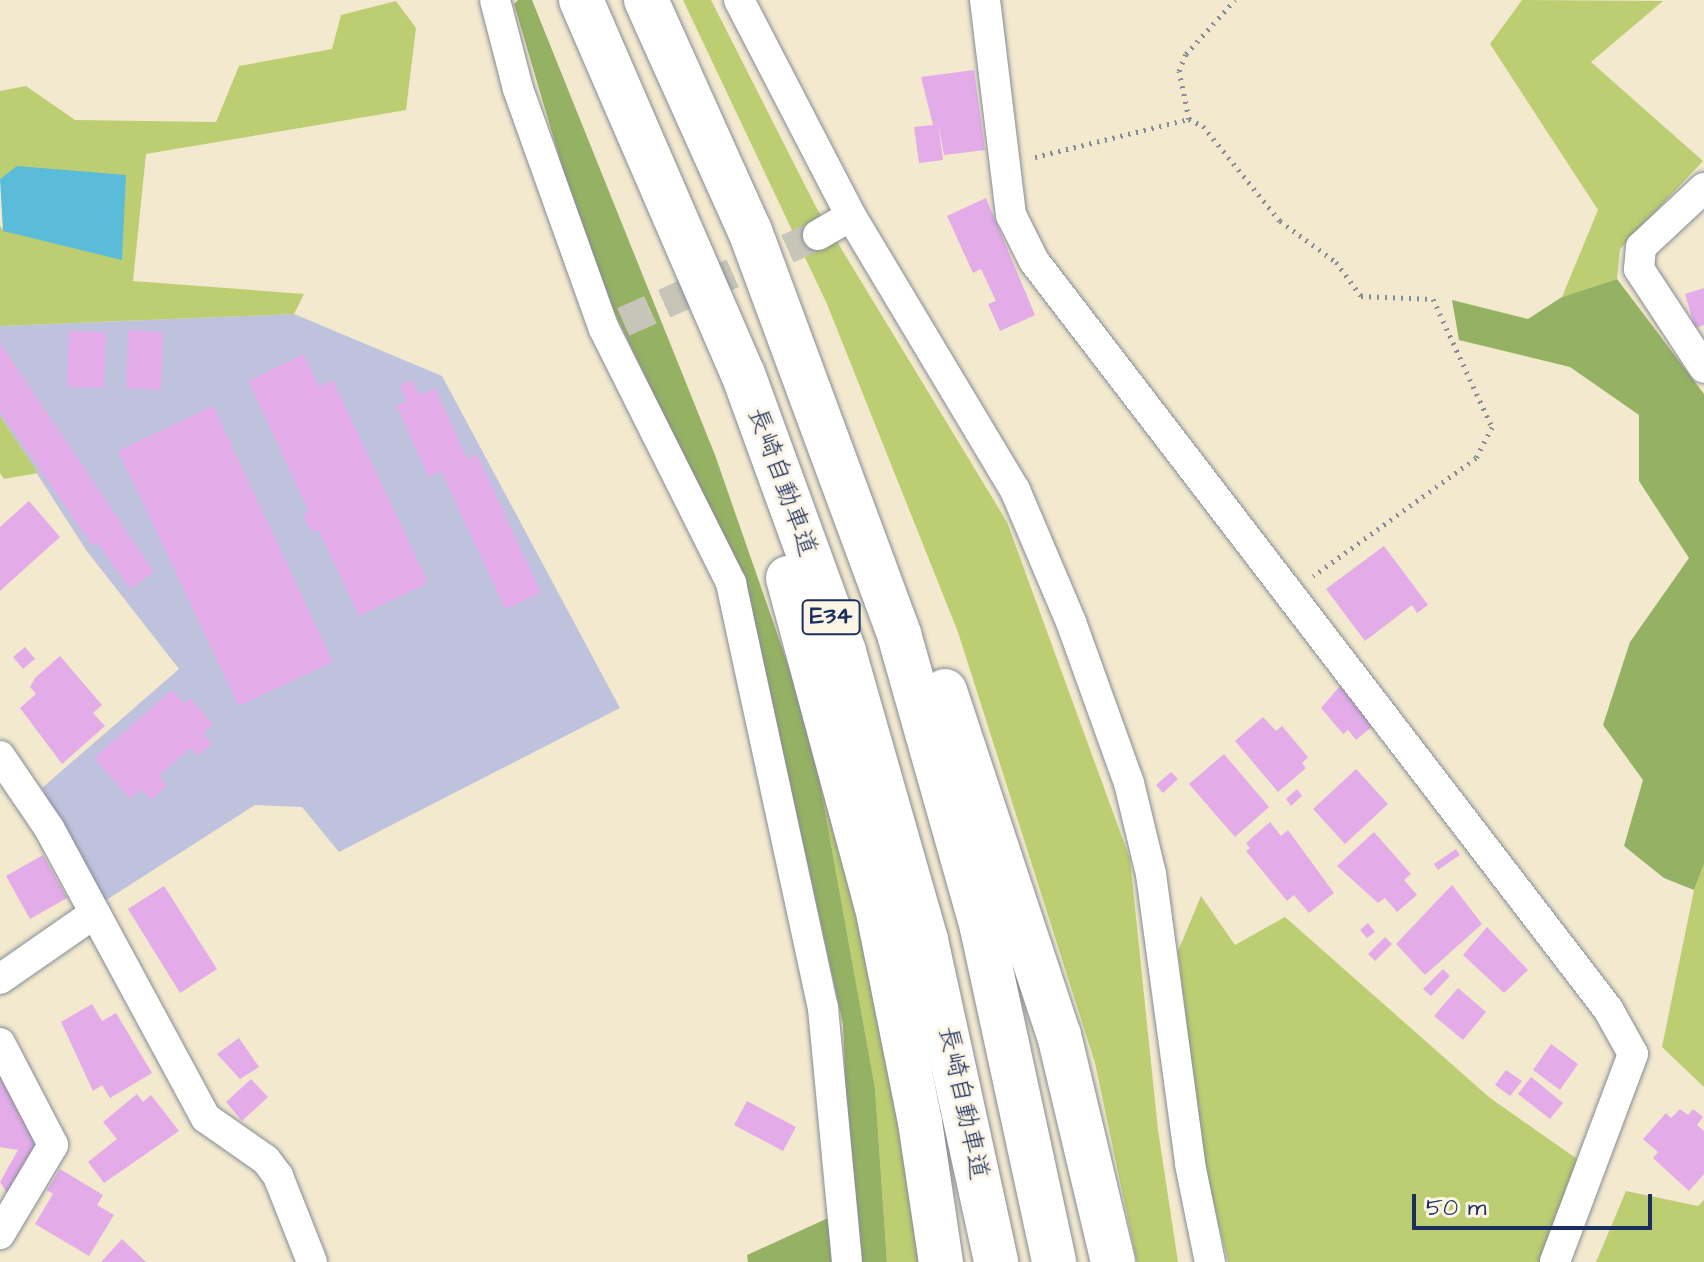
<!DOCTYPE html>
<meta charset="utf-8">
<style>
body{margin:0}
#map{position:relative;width:1704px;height:1262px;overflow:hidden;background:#f2e9ce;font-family:"Architects Daughter","Klee One",sans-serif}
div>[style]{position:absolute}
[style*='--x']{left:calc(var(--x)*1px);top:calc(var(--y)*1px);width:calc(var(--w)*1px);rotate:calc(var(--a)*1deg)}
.industrial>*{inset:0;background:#bfc2dd}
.green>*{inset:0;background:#bcce71}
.forest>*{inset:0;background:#95b163}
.water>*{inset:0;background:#5abcd8}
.building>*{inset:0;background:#e3ace9}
.street-tunnel>*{height:30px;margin-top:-15px;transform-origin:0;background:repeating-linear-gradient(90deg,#c7c4b8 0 30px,transparent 0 45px)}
.path>*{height:5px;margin-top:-2.5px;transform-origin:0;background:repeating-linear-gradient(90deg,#868c96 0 2px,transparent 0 8px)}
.roads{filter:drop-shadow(0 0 2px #868c96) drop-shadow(0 0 2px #868c96)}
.street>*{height:30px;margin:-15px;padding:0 15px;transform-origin:15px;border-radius:15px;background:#fff}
.highway>*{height:44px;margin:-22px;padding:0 22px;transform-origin:22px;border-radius:22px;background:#fff}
span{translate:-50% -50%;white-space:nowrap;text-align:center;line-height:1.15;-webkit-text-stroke:6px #fcf5e5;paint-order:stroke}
.shield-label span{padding:2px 6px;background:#fcf5e5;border:2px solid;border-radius:6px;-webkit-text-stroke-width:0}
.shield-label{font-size:24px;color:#1b2f5e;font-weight:700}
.street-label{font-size:26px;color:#1b2f5e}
.scale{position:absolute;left:1412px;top:1194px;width:240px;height:36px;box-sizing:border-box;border:4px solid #1b2f5e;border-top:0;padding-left:10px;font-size:24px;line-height:28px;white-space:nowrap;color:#1b2f5e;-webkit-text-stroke:6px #fcf5e5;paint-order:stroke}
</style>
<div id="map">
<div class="industrial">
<i style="clip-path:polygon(294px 314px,442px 376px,620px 708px,339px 852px,302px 807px,255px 805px,100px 904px,42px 788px,179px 669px,86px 550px,0 416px,0 326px)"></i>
</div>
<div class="green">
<i style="clip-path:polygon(683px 0,711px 0,816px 207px,1007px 522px,1130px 859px,1158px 1130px,1178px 1262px,1137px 1262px,1095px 1063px,958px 632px,827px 304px)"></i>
<i style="clip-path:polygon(1522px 0,1663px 1px,1591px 62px,1703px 161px,1620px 249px,1617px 279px,1562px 297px,1598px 210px,1490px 44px)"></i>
<i style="clip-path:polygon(396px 1px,416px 28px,406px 110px,146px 154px,133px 281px,304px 294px,294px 314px,0 326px,0 226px,4px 231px,18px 166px,0 179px,0 91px,26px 86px,75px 120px,216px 122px,239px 66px,332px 49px,341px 15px)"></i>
<i style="clip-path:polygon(0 416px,38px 473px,4px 479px,0 473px)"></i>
<i style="clip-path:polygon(810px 728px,870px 975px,909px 1183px,918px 1262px,887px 1262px,875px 1088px)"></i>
<i style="clip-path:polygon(1704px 864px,1704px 1087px,1662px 1047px,1694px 890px)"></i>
<i style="clip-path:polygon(1201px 896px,1235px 945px,1285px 917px,1490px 1098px,1580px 1161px,1542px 1262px,1228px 1262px,1203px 1159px,1178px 951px)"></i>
<i style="clip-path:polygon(1626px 1191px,1698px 1206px,1704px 1200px,1704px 1262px,1596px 1262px)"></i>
</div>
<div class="forest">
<i style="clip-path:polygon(518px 0,532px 0,715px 455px,810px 728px,875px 1088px,887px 1262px,748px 1262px,747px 1255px,850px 1208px,843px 1024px,747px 590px,590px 261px,514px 4px)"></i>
<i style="clip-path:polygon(1617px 279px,1704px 394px,1704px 864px,1694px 890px,1664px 878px,1624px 846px,1643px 780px,1603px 725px,1630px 642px,1689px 558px,1639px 481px,1639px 415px,1570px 367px,1459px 340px,1452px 300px,1528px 319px,1562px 297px)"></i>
</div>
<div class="water">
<i style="clip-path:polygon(17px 166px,126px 175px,122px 260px,3px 231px,0 179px)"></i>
</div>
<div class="building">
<i style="clip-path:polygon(974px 70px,985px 150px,944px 155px,938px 123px,943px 160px,919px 163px,914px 127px,933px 125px,921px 77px)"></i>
<i style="clip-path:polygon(986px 198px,1035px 315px,1000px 331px,988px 304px,996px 301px,981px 269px,973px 273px,947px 216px)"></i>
<i style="clip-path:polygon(1704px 288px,1704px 325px,1695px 328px,1685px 294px)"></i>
<i style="clip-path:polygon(128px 330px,163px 332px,161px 390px,126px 388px)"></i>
<i style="clip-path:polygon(69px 331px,106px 332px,104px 388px,67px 387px)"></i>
<i style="clip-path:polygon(0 343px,154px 572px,130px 589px,97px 542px,93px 546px,0 412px)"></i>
<i style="clip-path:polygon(304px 354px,319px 387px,333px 380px,428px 583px,359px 616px,318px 529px,311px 532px,303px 514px,309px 511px,248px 381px)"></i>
<i style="clip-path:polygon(412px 380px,420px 395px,435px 388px,467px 459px,477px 454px,541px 593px,505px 609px,441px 471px,429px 477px,396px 405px,406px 401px,400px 385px)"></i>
<i style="clip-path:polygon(213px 406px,333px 662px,239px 706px,118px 451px)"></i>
<i style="clip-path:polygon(29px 501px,60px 537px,0 591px,0 527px)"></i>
<i style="clip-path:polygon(1384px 546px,1428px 605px,1417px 613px,1412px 605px,1365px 641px,1326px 589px)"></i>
<i style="clip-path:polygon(25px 647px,35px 659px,23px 669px,13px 657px)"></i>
<i style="clip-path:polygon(60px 656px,102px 705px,93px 713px,105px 726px,62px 764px,20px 708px,36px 694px,30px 687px,35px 678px)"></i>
<i style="clip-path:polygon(1340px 686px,1373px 726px,1356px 740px,1348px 730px,1343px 734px,1321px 708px)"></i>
<i style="clip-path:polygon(172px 690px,184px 703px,190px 698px,213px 724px,203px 733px,212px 744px,198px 756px,191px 748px,159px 776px,167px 786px,151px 800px,141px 789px,130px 799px,94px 758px)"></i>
<i style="clip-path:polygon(1263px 717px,1276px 731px,1282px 726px,1308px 757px,1302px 763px,1306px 768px,1278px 792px,1235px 741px)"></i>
<i style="clip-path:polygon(1224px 754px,1269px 807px,1235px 837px,1189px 784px)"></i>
<i style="clip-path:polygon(1356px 769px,1388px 804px,1345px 844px,1313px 809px)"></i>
<i style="clip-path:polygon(1171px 772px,1178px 779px,1163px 793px,1156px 785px)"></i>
<i style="clip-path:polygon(1297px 789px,1302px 796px,1291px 806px,1286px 799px)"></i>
<i style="clip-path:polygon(1270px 822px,1281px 836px,1288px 830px,1334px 893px,1309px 913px,1294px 895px,1287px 901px,1246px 851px,1250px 848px,1246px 843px)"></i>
<i style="clip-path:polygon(1374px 832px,1411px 874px,1404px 880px,1417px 895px,1397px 912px,1385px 898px,1378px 903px,1337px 866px)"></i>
<i style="clip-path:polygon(1456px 849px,1460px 855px,1438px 870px,1434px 864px)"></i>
<i style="clip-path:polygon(43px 855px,67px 898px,30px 919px,6px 876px)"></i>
<i style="clip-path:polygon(1452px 885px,1482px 924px,1425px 975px,1396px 944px)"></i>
<i style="clip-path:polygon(164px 886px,217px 969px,180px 993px,128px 909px)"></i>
<i style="clip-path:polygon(1368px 923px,1375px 932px,1367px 938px,1360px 930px)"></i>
<i style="clip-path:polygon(1487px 927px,1528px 970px,1504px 993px,1463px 955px)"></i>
<i style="clip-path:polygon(1385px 937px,1392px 944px,1375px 961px,1368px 954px)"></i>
<i style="clip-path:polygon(1443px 969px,1450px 976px,1431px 996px,1423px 989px)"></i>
<i style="clip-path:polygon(1458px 988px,1486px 1012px,1463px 1040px,1434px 1016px)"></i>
<i style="clip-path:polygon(92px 1004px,102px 1021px,116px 1013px,152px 1073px,110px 1098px,102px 1085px,93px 1091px,61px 1022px)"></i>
<i style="clip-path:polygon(239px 1038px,259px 1067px,240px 1079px,217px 1054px)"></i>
<i style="clip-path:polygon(1551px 1044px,1578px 1064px,1560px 1090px,1533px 1070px)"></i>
<i style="clip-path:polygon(0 1067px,39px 1142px,9px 1196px,0 1182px,18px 1150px,0 1147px)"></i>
<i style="clip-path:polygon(1506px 1070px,1522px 1081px,1510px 1096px,1495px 1085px)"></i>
<i style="clip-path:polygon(1531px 1077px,1563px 1103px,1550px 1119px,1518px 1094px)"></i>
<i style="clip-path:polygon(251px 1079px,268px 1097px,242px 1121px,226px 1102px)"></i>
<i style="clip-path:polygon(137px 1094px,143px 1102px,151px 1095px,179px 1131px,104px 1183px,88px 1162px,117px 1139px,103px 1122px)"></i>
<i style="clip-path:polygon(747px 1101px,796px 1127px,783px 1151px,734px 1125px)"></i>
<i style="clip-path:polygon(1680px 1109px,1688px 1115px,1693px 1109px,1703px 1117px,1697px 1125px,1704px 1131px,1704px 1174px,1689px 1191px,1653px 1158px,1658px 1152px,1643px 1139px,1666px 1113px,1671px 1118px)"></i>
<i style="clip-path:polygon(60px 1169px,103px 1195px,97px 1205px,114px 1215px,89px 1256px,35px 1224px,53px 1194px,47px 1190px)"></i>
<i style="clip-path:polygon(122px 1239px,146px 1262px,101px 1262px)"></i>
</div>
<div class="street-tunnel">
<i style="--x:623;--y:322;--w:214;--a:-24"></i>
</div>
<div class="path">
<i style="--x:1189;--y:119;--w:49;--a:-101.8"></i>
<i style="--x:1179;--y:71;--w:18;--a:-68"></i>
<i style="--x:1186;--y:54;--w:73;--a:-47.8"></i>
<i style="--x:1035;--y:157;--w:159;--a:-13.9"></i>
<i style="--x:1189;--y:119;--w:16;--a:27"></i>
<i style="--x:1203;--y:126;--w:122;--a:51"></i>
<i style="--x:1280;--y:221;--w:69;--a:36.2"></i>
<i style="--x:1336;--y:262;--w:42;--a:53.7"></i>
<i style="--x:1361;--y:296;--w:72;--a:2.4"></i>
<i style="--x:1433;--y:299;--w:141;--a:65.3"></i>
<i style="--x:1492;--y:427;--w:35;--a:117"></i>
<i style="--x:1476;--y:458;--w:201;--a:144.1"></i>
</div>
<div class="roads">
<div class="street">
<i style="--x:495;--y:0;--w:92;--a:75.5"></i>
<i style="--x:518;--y:89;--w:255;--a:70.3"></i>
<i style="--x:604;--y:329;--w:284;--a:63.4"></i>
<i style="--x:731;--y:583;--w:435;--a:77.8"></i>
<i style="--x:823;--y:1008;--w:255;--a:84.6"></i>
<i style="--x:739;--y:0;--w:243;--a:62.6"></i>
<i style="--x:851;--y:216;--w:319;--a:59.1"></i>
<i style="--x:1015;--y:490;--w:143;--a:67"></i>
<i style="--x:1071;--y:622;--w:171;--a:70.2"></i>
<i style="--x:1129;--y:783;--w:94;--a:76.4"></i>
<i style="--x:1151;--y:874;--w:293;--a:82.3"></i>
<i style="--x:1190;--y:1164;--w:100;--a:78.5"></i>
<i style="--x:985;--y:0;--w:217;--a:83.1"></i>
<i style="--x:1011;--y:215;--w:51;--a:63.4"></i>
<i style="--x:1034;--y:261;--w:943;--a:52.5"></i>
<i style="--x:1608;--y:1009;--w:51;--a:60.9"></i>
<i style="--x:1633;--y:1054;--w:222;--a:110.6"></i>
<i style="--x:1704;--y:188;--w:86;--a:136.9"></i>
<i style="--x:1641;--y:247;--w:22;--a:95"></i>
<i style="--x:1639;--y:269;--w:118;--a:56.7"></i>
<i style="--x:818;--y:235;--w:38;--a:-30"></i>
<i style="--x:0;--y:756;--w:87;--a:55.8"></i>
<i style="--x:49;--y:828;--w:330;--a:61.6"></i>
<i style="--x:206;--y:1118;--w:73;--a:35"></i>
<i style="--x:266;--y:1160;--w:20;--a:53"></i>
<i style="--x:278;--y:1176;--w:92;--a:68.4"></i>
<i style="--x:0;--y:979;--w:112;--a:-34.8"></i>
<i style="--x:0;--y:1043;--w:115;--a:62.5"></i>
<i style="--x:53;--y:1145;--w:104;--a:120.8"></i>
</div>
<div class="highway">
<i style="--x:581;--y:0;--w:408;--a:66.6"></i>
<i style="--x:743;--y:374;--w:296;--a:70"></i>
<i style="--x:844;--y:652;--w:299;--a:74.1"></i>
<i style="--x:926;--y:940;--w:330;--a:77.7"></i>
<i style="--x:646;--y:0;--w:253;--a:65.8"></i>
<i style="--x:750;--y:231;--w:430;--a:69.7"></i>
<i style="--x:899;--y:634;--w:305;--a:74.2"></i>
<i style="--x:982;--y:928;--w:342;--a:77.8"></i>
<i style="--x:788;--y:578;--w:341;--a:74.9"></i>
<i style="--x:877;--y:907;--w:219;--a:78.7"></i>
<i style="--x:920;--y:1122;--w:142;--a:81.5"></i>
<i style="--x:945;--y:691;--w:362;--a:71.7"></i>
<i style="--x:1059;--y:1035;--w:233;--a:76.6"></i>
</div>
</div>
<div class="shield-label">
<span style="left:831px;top:617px">E34</span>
</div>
<div class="street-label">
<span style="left:782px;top:482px;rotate:70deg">長崎自動車道</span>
<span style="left:963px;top:1103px;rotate:78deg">長崎自動車道</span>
</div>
<div class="scale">50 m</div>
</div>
